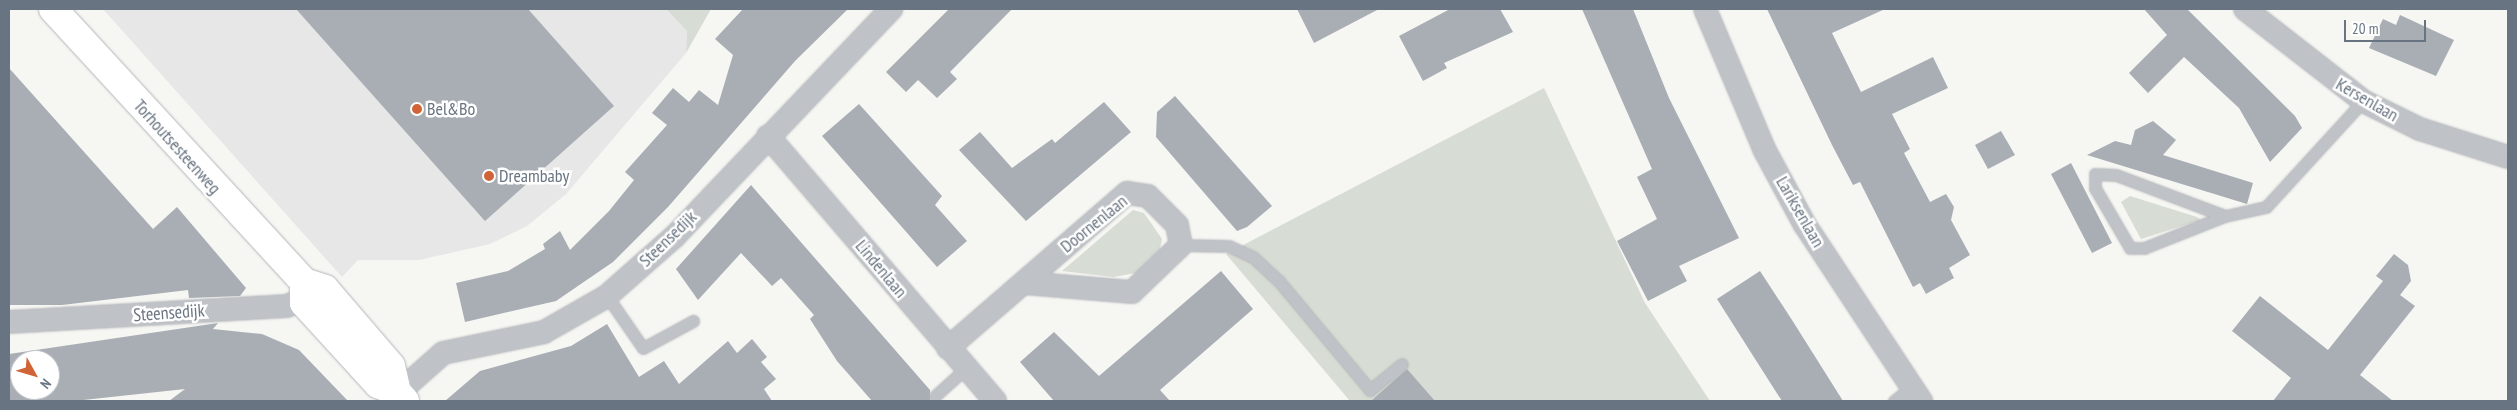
<!DOCTYPE html>
<style>
body{margin:0}
#map{position:relative;width:2517px;height:410px;overflow:hidden;background:#f6f6f3;font-family:"PT Sans Narrow",sans-serif}
div>[style]{position:absolute}
[style*='--x']{left:calc(var(--x)*1px);top:calc(var(--y)*1px);width:calc(var(--w)*1px);rotate:calc(var(--a)*1deg)}
.built>*{inset:0;background:#e6e7e6}
.green>*{inset:0;background:#d7dcd4}
.building>*{inset:0;background:#a8aeb4}
.roads{filter:drop-shadow(0 0 1px #b3b6ba) drop-shadow(0 0 1px #b3b6ba)}
.lane>*{height:11px;margin:-5.5px;padding:0 5.5px;transform-origin:5.5px;border-radius:5.5px;background:#bfc2c6}
.street>*{height:22px;margin:-11px;padding:0 11px;transform-origin:11px;border-radius:11px;background:#bfc2c6}
.primary>*{height:28px;margin:-14px;padding:0 14px;transform-origin:14px;border-radius:14px;background:#fff}
.dots>*{width:14px;height:14px;translate:-50% -50%;box-sizing:border-box;border:2px solid #fff;border-radius:50%}
span{translate:-50% -50%;white-space:nowrap;text-align:center;line-height:1.15;-webkit-text-stroke:5px #fff;paint-order:stroke}
.street-label{font-size:18px;color:#687481}
.poi-label{font-size:18px;color:#687481}
.left{translate:0 -50%;text-align:left}
.frame{position:absolute;inset:0;border:10px solid #687481;pointer-events:none}
.north{position:absolute;left:10px;top:350px;width:50px;height:50px;box-sizing:border-box;background:#fff;border:1px solid #c3c7cd;border-radius:50%;rotate:129deg;font-size:14px;font-weight:700;line-height:20px;text-align:center;color:#687481}
.north::after{content:'';display:block;margin:auto;width:18px;height:22px;background:#d16437;clip-path:polygon(50% 0,100% 100%,50% 72%,0 100%)}
.scale{position:absolute;left:2344px;top:20px;width:82px;height:22px;box-sizing:border-box;border:2px solid #687481;border-top:0;padding-left:6px;font-size:15px;line-height:18px;white-space:nowrap;color:#687481;-webkit-text-stroke:4px #fff;paint-order:stroke}
</style>
<div id="map">
<div class="built">
<i style="clip-path:polygon(103px 9px,666px 9px,687px 31px,686px 53px,566px 194px,527px 226px,490px 244px,419px 260px,358px 260px,342px 277px)"></i>
</div>
<div class="green">
<i style="clip-path:polygon(666px 9px,711px 9px,686px 53px,687px 31px)"></i>
<i style="clip-path:polygon(1544px 88px,1645px 303px,1710px 401px,1350px 401px,1226px 254px)"></i>
<i style="clip-path:polygon(2130px 196px,2197px 217px,2201px 220px,2141px 239px,2121px 202px)"></i>
<i style="clip-path:polygon(1133px 210px,1144px 213px,1162px 239px,1160px 249px,1136px 273px,1113px 277px,1062px 271px)"></i>
</div>
<div class="building">
<i style="clip-path:polygon(296px 9px,528px 9px,614px 106px,485px 221px)"></i>
<i style="clip-path:polygon(743px 9px,848px 9px,795px 61px,668px 207px,613px 262px,556px 301px,465px 322px,456px 283px,508px 271px,545px 249px,543px 244px,560px 231px,570px 250px,609px 211px,634px 180px,625px 172px,667px 125px,652px 113px,673px 88px,689px 102px,699px 90px,718px 105px,733px 55px,715px 39px)"></i>
<i style="clip-path:polygon(949px 9px,1012px 9px,950px 72px,957px 79px,937px 98px,918px 80px,906px 92px,886px 72px)"></i>
<i style="clip-path:polygon(1297px 9px,1379px 9px,1314px 43px)"></i>
<i style="clip-path:polygon(1450px 9px,1500px 9px,1513px 32px,1444px 63px,1447px 68px,1423px 81px,1399px 36px)"></i>
<i style="clip-path:polygon(1582px 9px,1633px 9px,1669px 98px,1739px 238px,1679px 266px,1687px 281px,1648px 301px,1617px 241px,1657px 219px,1637px 177px,1652px 169px)"></i>
<i style="clip-path:polygon(1767px 9px,1885px 9px,1832px 33px,1861px 92px,1933px 57px,1948px 88px,1892px 114px,1910px 149px,1904px 153px,1930px 202px,1946px 194px,1954px 207px,1951px 220px,1970px 255px,1949px 268px,1954px 278px,1926px 294px,1920px 283px,1913px 287px,1860px 182px,1853px 185px,1832px 145px)"></i>
<i style="clip-path:polygon(2144px 9px,2187px 9px,2295px 116px,2302px 128px,2270px 162px,2239px 108px,2184px 57px,2148px 93px,2129px 73px,2167px 35px)"></i>
<i style="clip-path:polygon(2400px 15px,2454px 40px,2436px 76px,2369px 48px,2383px 19px,2396px 25px)"></i>
<i style="clip-path:polygon(9px 68px,153px 229px,177px 207px,246px 288px,240px 296px,189px 298px,188px 290px,62px 305px,9px 305px)"></i>
<i style="clip-path:polygon(1175px 96px,1272px 206px,1247px 227px,1237px 231px,1156px 137px,1157px 112px)"></i>
<i style="clip-path:polygon(1104px 102px,1131px 132px,1026px 221px,959px 150px,980px 132px,1012px 168px,1052px 139px,1055px 143px)"></i>
<i style="clip-path:polygon(859px 104px,942px 196px,935px 205px,967px 241px,937px 267px,822px 136px)"></i>
<i style="clip-path:polygon(2153px 121px,2176px 140px,2163px 155px,2253px 183px,2247px 204px,2087px 155px,2115px 141px,2131px 145px,2135px 130px)"></i>
<i style="clip-path:polygon(2001px 131px,2015px 155px,1988px 169px,1975px 145px)"></i>
<i style="clip-path:polygon(2071px 163px,2112px 243px,2092px 253px,2051px 174px)"></i>
<i style="clip-path:polygon(751px 185px,930px 390px,930px 401px,872px 401px,837px 361px,810px 319px,814px 315px,781px 278px,772px 286px,741px 253px,698px 300px,676px 269px)"></i>
<i style="clip-path:polygon(2394px 254px,2408px 265px,2411px 281px,2400px 295px,2415px 306px,2360px 375px,2393px 401px,2273px 401px,2291px 378px,2232px 331px,2260px 296px,2328px 350px,2383px 281px,2376px 276px)"></i>
<i style="clip-path:polygon(1221px 271px,1253px 309px,1160px 390px,1170px 401px,1054px 401px,1020px 362px,1054px 332px,1099px 376px)"></i>
<i style="clip-path:polygon(1760px 271px,1792px 320px,1843px 401px,1782px 401px,1771px 384px,1717px 299px)"></i>
<i style="clip-path:polygon(evenodd,218px 323px,213px 329px,262px 334px,299px 350px,348px 401px,169px 401px,185px 389px,74px 401px,9px 401px,9px 354px,218px 323px,20px 360px,50px 360px,50px 390px,20px 390px,20px 360px)"></i>
<i style="clip-path:polygon(607px 324px,639px 377px,664px 361px,679px 384px,728px 341px,737px 353px,752px 339px,767px 357px,761px 362px,776px 379px,764px 389px,772px 401px,445px 401px,480px 371px,571px 346px)"></i>
<i style="clip-path:polygon(1407px 369px,1435px 401px,1371px 401px,1399px 376px)"></i>
</div>
<div class="roads">
<div class="lane">
<i style="--x:2225;--y:216;--w:116;--a:-159.4"></i>
<i style="--x:2116;--y:175;--w:21;--a:-177"></i>
<i style="--x:2095;--y:174;--w:14;--a:90"></i>
<i style="--x:2095;--y:188;--w:69;--a:59.7"></i>
<i style="--x:2130;--y:248;--w:14;--a:0"></i>
<i style="--x:2144;--y:248;--w:87;--a:-21.6"></i>
<i style="--x:2225;--y:216;--w:42;--a:-12.4"></i>
<i style="--x:2266;--y:207;--w:144;--a:-47.5"></i>
<i style="--x:1181;--y:245;--w:48;--a:1.2"></i>
<i style="--x:1229;--y:246;--w:26;--a:25"></i>
<i style="--x:1253;--y:257;--w:34;--a:43"></i>
<i style="--x:1278;--y:280;--w:143;--a:50.1"></i>
<i style="--x:1370;--y:390;--w:41;--a:-39.1"></i>
<i style="--x:607;--y:296;--w:63;--a:55.3"></i>
<i style="--x:643;--y:348;--w:57;--a:-28.4"></i>
<i style="--x:935;--y:396;--w:42;--a:-42.1"></i>
<i style="--x:1894;--y:401;--w:21;--a:-39"></i>
</div>
<div class="street">
<i style="--x:1705;--y:9;--w:152;--a:67.1"></i>
<i style="--x:1764;--y:149;--w:86;--a:61.7"></i>
<i style="--x:1805;--y:225;--w:211;--a:56.6"></i>
<i style="--x:2245;--y:9;--w:150;--a:37.9"></i>
<i style="--x:2363;--y:101;--w:64;--a:26.2"></i>
<i style="--x:2420;--y:129;--w:92;--a:17.7"></i>
<i style="--x:768;--y:136;--w:349;--a:49.4"></i>
<i style="--x:9;--y:322;--w:278;--a:-3.3"></i>
<i style="--x:287;--y:306;--w:35;--a:-24"></i>
<i style="--x:948;--y:348;--w:237;--a:-40.9"></i>
<i style="--x:1127;--y:193;--w:21;--a:8"></i>
<i style="--x:1148;--y:196;--w:41;--a:45"></i>
<i style="--x:1177;--y:225;--w:20;--a:79"></i>
<i style="--x:1181;--y:245;--w:68;--a:136.2"></i>
<i style="--x:1132;--y:292;--w:108;--a:-175.2"></i>
<i style="--x:389;--y:401;--w:72;--a:-41.6"></i>
<i style="--x:443;--y:353;--w:103;--a:-11.7"></i>
<i style="--x:544;--y:332;--w:73;--a:-29.7"></i>
<i style="--x:607;--y:296;--w:89;--a:-41.4"></i>
<i style="--x:674;--y:237;--w:315;--a:-46.4"></i>
</div>
<div class="primary">
<i style="--x:53;--y:9;--w:371;--a:47.4"></i>
<i style="--x:304;--y:282;--w:22;--a:18"></i>
<i style="--x:325;--y:289;--w:101;--a:49.4"></i>
<i style="--x:391;--y:366;--w:27;--a:77"></i>
<i style="--x:304;--y:282;--w:21;--a:90"></i>
<i style="--x:304;--y:303;--w:110;--a:47.6"></i>
<i style="--x:378;--y:384;--w:21;--a:23"></i>
<i style="--x:397;--y:392;--w:12;--a:48"></i>
</div>
</div>
<div class="dots">
<i style="left:417px;top:109px;background:#d16437"></i>
<i style="left:489px;top:176px;background:#d16437"></i>
</div>
<div class="street-label">
<span style="left:2367px;top:100px;rotate:30deg">Kersenlaan</span>
<span style="left:177px;top:147px;rotate:48deg">Torhoutsesteenweg</span>
<span style="left:1800px;top:212px;rotate:60deg">Lariksenlaan</span>
<span style="left:1094px;top:224px;rotate:-39deg">Doornenlaan</span>
<span style="left:668px;top:239px;rotate:-44deg">Steensedijk</span>
<span style="left:881px;top:269px;rotate:50deg">Lindenlaan</span>
<span style="left:169px;top:313px;rotate:-4deg">Steensedijk</span>
</div>
<div class="poi-label">
<span class="left" style="left:427px;top:109px">Bel&amp;Bo</span>
<span class="left" style="left:499px;top:176px">Dreambaby</span>
</div>
<div class="frame"></div>
<div class="north">N</div>
<div class="scale">20 m</div>
</div>
